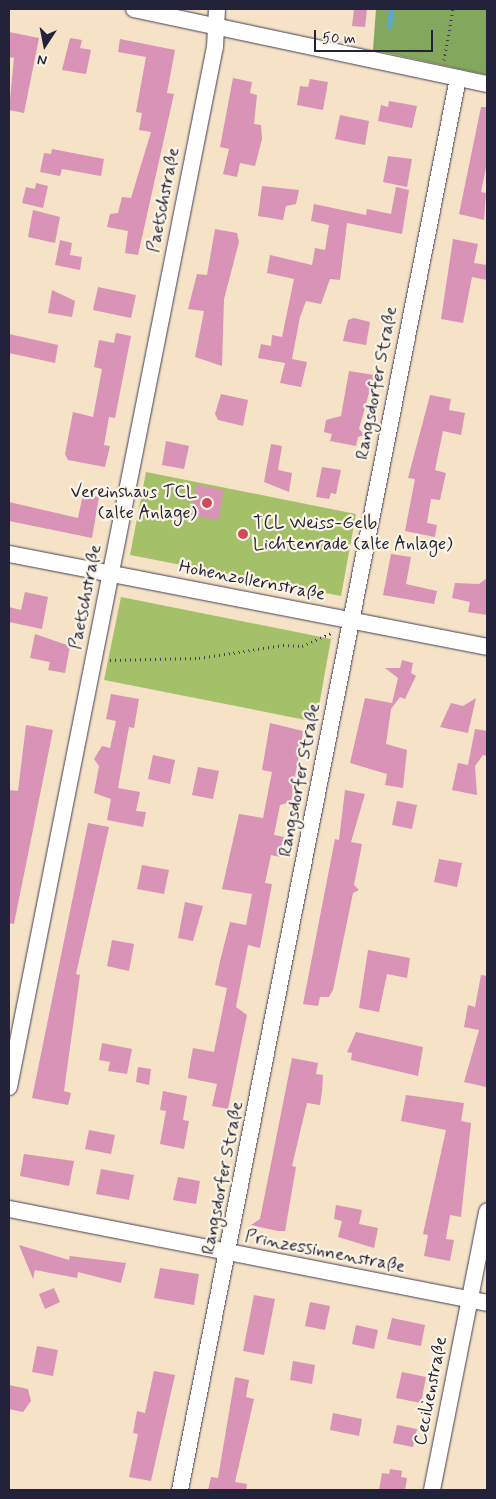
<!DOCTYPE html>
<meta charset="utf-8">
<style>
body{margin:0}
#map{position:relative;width:496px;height:1499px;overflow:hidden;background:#f6e2c7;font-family:Mynerve,sans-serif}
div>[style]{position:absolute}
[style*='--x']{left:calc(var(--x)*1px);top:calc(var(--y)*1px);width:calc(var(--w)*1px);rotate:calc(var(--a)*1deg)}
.green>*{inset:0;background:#a4c169}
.forest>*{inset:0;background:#83a75d}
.stream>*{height:5px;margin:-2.5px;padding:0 2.5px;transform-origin:2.5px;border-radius:2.5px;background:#58a8d2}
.building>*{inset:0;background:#d893b6}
.path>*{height:3px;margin-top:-1.5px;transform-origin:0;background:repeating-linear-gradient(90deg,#423f50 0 1px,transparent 0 5px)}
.roads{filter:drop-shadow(0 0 1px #423f50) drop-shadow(0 0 1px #423f50)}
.minor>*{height:16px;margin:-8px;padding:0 8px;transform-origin:8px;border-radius:8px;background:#fff}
.dots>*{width:14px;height:14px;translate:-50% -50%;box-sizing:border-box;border:2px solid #fcf5e5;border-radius:50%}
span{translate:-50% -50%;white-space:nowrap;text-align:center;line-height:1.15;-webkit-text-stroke:4.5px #fcf5e5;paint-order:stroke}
.street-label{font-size:18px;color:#22223b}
.poi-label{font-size:18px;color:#22223b}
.right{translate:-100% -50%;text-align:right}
.left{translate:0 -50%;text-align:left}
.frame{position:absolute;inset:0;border:10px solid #22223b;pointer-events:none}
.north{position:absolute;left:20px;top:20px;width:50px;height:50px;-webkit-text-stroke:4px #fcf5e5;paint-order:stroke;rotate:191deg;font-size:14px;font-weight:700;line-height:20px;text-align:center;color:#22223b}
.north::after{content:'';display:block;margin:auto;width:18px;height:22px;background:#22223b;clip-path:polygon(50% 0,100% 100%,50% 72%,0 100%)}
.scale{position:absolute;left:314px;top:30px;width:119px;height:22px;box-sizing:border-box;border:2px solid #22223b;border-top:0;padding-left:6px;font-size:15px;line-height:18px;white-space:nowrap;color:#22223b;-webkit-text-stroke:4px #fcf5e5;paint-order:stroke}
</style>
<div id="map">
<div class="green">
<i style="clip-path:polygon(146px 472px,356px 514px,341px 596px,130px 555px)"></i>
<i style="clip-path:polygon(121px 597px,331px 639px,316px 722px,104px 680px)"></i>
</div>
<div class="forest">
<i style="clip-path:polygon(376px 9px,487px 9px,487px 75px,373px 50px)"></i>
</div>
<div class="stream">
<i style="--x:389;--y:27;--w:18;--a:-84"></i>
</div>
<div class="building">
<i style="clip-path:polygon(354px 9px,367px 9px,365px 27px,352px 26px)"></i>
<i style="clip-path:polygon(9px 32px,39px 38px,24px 113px,9px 110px,14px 58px,9px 57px)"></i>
<i style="clip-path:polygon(70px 38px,82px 40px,80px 48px,91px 50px,86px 74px,62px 70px)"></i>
<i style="clip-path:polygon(120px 39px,175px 50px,167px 93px,174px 94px,138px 255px,125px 253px,128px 231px,107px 227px,110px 214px,118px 213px,122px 197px,131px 198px,151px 132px,139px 130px,142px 113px,136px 112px,146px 57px,118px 52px)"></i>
<i style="clip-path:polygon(233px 78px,252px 82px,250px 93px,257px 95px,254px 124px,261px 125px,262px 139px,255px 166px,240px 163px,237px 177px,223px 174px,229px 149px,220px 147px)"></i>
<i style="clip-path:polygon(310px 79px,328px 82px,323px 110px,297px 105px,300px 86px,308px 87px)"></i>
<i style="clip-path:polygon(389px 101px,417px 106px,412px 128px,378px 121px,381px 105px,388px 107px)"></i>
<i style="clip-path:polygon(481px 107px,487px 107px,487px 163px,481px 192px,486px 193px,484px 220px,459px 214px)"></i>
<i style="clip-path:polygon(340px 115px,369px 121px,365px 145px,335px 139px)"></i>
<i style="clip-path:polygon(52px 149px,104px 159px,101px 176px,62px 169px,60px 176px,40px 172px,44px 153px,51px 154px)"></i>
<i style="clip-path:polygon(388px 156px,412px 159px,407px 187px,383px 182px)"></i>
<i style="clip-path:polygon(36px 183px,48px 186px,43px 208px,22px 203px,26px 187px,35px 189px)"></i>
<i style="clip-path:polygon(262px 186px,299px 190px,296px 204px,286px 206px,283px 220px,258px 216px)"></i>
<i style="clip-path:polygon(396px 187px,409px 190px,402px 234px,347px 223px,340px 280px,330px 279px,321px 304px,306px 301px,300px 317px,292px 359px,307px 362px,301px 387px,280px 383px,285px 363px,258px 358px,261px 344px,271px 346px,272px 335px,282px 337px,294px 279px,267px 273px,270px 255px,312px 265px,315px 248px,325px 250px,329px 225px,311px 221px,314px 204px,366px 215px,367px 209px,391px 214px)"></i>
<i style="clip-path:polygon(33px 210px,60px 217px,55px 243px,28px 237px)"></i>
<i style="clip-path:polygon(215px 229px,237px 233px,239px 242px,224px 299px,222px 366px,195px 357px,204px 311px,188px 309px,197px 274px,207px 275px)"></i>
<i style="clip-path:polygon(453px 239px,478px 244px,474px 263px,487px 265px,487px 280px,472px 277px,463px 323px,441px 319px)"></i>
<i style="clip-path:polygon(60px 240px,72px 243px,70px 255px,82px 257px,80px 270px,55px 265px)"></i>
<i style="clip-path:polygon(98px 287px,136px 295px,131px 318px,93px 310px)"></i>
<i style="clip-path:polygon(52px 290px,75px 301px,72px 317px,48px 313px)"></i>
<i style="clip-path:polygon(354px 318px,370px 322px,366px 345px,343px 341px,348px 320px)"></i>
<i style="clip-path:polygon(116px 333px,131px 336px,115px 418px,109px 417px,104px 445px,110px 446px,105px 467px,68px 460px,65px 454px,73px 412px,93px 417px,102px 369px,94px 367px,99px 340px,114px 343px)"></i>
<i style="clip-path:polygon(9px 334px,58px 345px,55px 363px,9px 353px)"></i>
<i style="clip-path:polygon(349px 371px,374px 375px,359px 429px,365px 435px,358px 437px,356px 446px,330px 441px,332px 434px,324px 432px,326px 420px,341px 416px)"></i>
<i style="clip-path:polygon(221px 394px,248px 400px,243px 426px,218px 420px,215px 414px)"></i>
<i style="clip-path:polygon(430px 395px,451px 399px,449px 410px,465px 413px,461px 435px,443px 431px,435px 470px,446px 473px,440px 500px,431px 499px,427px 523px,437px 525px,435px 537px,405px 531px,415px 479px,408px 478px)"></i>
<i style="clip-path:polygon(166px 441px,189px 446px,184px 469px,162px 465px)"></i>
<i style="clip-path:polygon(271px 444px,282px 446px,278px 470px,292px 473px,289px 492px,264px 482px)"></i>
<i style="clip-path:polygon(322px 467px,341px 470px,336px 494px,331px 493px,329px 499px,316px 497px)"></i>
<i style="clip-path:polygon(196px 485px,224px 490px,218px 520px,191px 515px)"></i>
<i style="clip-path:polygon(83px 494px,99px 497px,92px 538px,9px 521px,9px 502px,78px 518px)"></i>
<i style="clip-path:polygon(391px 554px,411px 557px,406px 584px,437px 591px,434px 604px,383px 595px)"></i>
<i style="clip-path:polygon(487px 578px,487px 615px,468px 612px,470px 602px,452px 598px,455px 583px,479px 584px)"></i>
<i style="clip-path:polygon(25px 592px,48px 597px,42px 629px,9px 622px,9px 607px,21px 610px)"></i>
<i style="clip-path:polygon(35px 634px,70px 646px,65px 673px,48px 670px,50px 662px,30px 658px)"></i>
<i style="clip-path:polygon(402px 660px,413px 663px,411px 673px,416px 676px,405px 699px,400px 697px,391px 709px,386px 744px,407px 750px,403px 788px,385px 785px,387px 774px,350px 763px,365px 698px,392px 703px,398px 678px,385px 668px,400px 668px)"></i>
<i style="clip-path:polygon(111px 694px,139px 699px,134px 728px,129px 727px,118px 788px,140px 792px,136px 811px,146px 812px,143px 827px,107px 820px,111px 799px,94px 793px,99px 766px,94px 759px,102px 746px,110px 748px,116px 721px,106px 719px)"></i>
<i style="clip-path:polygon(476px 698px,468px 733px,440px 727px,451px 703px,463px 706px)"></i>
<i style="clip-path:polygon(270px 723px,303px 731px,291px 802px,280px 805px,274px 835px,284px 837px,280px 857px,271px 855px,265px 883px,272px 884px,260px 948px,248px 945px,236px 1007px,247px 1015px,228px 1109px,212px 1106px,217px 1084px,188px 1078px,190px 1064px,193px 1048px,214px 1052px,227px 988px,215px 985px,220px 961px,230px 922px,246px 925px,252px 894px,222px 889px,239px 814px,263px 818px,272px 772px,262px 770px)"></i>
<i style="clip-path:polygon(26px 725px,53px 730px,14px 924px,9px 923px,9px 790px,18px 791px)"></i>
<i style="clip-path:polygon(475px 729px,487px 731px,487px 756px,483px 755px,475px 766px,477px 795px,452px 790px,458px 763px,468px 765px)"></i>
<i style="clip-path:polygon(153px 755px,175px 760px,170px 784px,148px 779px)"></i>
<i style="clip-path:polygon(198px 767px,219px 771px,213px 799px,192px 795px)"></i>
<i style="clip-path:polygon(345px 790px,365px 794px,351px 842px,362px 844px,354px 885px,359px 890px,353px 893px,333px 990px,329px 997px,320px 997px,318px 1006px,303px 1004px,335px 839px,339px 840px)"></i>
<i style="clip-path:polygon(397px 801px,417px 805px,412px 829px,392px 825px)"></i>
<i style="clip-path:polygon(88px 823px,109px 827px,76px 974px,80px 975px,64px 1091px,71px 1093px,68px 1105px,32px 1098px)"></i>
<i style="clip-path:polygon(439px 859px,462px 863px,457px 887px,434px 882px)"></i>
<i style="clip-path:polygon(142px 865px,169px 870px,164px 894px,137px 889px)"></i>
<i style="clip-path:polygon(185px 902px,203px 906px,193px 941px,178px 938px)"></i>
<i style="clip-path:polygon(112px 940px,134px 944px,129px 971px,107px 966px)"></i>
<i style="clip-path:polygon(368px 950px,410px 958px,407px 978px,387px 974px,379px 1012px,359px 1008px)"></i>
<i style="clip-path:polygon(481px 975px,487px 976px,486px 1087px,464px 1082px,479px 1030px,464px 1027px,468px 1005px,475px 1007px)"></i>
<i style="clip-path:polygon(356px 1032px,423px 1047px,418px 1076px,351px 1060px,352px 1053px,347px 1052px)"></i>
<i style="clip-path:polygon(102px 1043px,132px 1049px,127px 1074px,108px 1071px,110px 1062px,99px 1060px)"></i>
<i style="clip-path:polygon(292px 1058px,318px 1063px,316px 1074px,323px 1075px,322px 1091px,320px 1105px,307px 1103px,292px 1166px,296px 1167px,285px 1231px,278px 1231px,251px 1225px,260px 1219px)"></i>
<i style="clip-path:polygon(138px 1067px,151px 1069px,149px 1085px,136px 1082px)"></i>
<i style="clip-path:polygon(163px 1091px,187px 1096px,183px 1120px,189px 1121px,184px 1149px,160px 1144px,166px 1111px,160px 1110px)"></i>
<i style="clip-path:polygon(406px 1095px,464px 1103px,461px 1121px,471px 1123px,461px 1217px,450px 1215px,446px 1239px,454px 1240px,450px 1261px,424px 1256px,428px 1235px,423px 1234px,446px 1130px,401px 1121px)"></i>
<i style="clip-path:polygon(89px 1130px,115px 1135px,111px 1154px,85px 1149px)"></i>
<i style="clip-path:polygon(24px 1154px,74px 1161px,69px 1186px,20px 1176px)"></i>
<i style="clip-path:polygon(101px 1169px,134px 1175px,129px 1200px,96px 1194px)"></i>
<i style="clip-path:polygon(178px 1177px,200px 1181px,196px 1204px,173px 1200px)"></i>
<i style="clip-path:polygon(336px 1205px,362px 1210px,359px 1224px,378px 1228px,374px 1248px,338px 1237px,342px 1221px,334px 1219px)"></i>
<i style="clip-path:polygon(19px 1245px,69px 1260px,70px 1256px,126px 1263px,121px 1283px,78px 1272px,77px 1278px,35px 1270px,33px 1279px)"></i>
<i style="clip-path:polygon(160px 1268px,199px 1274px,194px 1305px,154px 1298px)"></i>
<i style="clip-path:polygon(54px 1288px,60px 1302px,45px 1309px,39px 1294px)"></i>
<i style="clip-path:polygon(254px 1295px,275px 1299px,264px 1355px,243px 1351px)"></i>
<i style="clip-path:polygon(310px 1302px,330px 1306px,325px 1330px,305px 1326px)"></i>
<i style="clip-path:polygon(392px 1318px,425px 1325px,421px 1346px,387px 1339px)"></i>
<i style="clip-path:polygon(356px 1325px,378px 1330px,374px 1349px,352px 1344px)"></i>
<i style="clip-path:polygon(37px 1346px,58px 1350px,53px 1376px,32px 1372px)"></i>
<i style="clip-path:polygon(293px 1361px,315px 1365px,312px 1384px,290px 1380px)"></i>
<i style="clip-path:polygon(154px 1371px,175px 1375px,151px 1481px,129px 1477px,138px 1434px,133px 1433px,137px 1411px,145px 1413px)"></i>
<i style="clip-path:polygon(402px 1372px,426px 1377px,421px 1403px,396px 1398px)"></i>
<i style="clip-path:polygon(235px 1377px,249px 1380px,246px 1397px,254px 1399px,235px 1482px,247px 1484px,246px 1490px,208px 1490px,211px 1477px,218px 1478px)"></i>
<i style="clip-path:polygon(9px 1385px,28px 1389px,31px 1401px,23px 1412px,9px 1409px)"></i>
<i style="clip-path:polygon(333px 1413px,362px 1419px,359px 1436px,330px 1430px)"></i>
<i style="clip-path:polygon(397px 1425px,417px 1429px,413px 1447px,393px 1443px)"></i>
<i style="clip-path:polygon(390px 1469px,402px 1471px,401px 1477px,407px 1478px,405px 1490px,379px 1490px,382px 1473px,389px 1474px)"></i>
</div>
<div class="path">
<i style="--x:444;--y:60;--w:52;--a:-80"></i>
<i style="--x:110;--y:660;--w:89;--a:-1.3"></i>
<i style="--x:199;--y:658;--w:85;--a:-8.8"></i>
<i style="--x:283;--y:645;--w:19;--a:3"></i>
<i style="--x:302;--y:646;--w:35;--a:-24"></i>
</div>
<div class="roads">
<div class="minor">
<i style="--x:134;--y:9;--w:361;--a:12"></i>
<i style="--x:9;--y:554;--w:487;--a:11"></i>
<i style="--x:9;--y:1087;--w:1060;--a:-78.8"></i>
<i style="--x:215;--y:47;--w:38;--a:-87"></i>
<i style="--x:9;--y:1209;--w:487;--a:11.1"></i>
<i style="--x:180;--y:1490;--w:1439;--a:-78.86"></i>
<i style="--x:432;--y:1490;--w:284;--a:-78.8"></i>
</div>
</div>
<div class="dots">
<i style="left:207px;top:503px;background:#d1495b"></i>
<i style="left:243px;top:534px;background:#d1495b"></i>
</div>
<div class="street-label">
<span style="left:164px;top:200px;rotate:-79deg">Paetschstraße</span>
<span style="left:377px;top:383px;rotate:-79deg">Rangsdorfer Straße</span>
<span style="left:252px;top:581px;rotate:11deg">Hohenzollernstraße</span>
<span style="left:86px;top:597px;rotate:-79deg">Paetschstraße</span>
<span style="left:300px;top:780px;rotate:-79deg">Rangsdorfer Straße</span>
<span style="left:223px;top:1178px;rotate:-79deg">Rangsdorfer Straße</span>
<span style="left:325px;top:1252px;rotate:11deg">Prinzessinnenstraße</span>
<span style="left:431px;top:1391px;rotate:-79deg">Cecilienstraße</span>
</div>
<div class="poi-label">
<span class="right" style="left:197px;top:503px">Vereinshaus TCL<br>(alte Anlage)</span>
<span class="left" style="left:253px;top:534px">TCL Weiss-Gelb<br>Lichtenrade (alte Anlage)</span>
</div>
<div class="frame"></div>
<div class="north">N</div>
<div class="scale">50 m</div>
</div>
